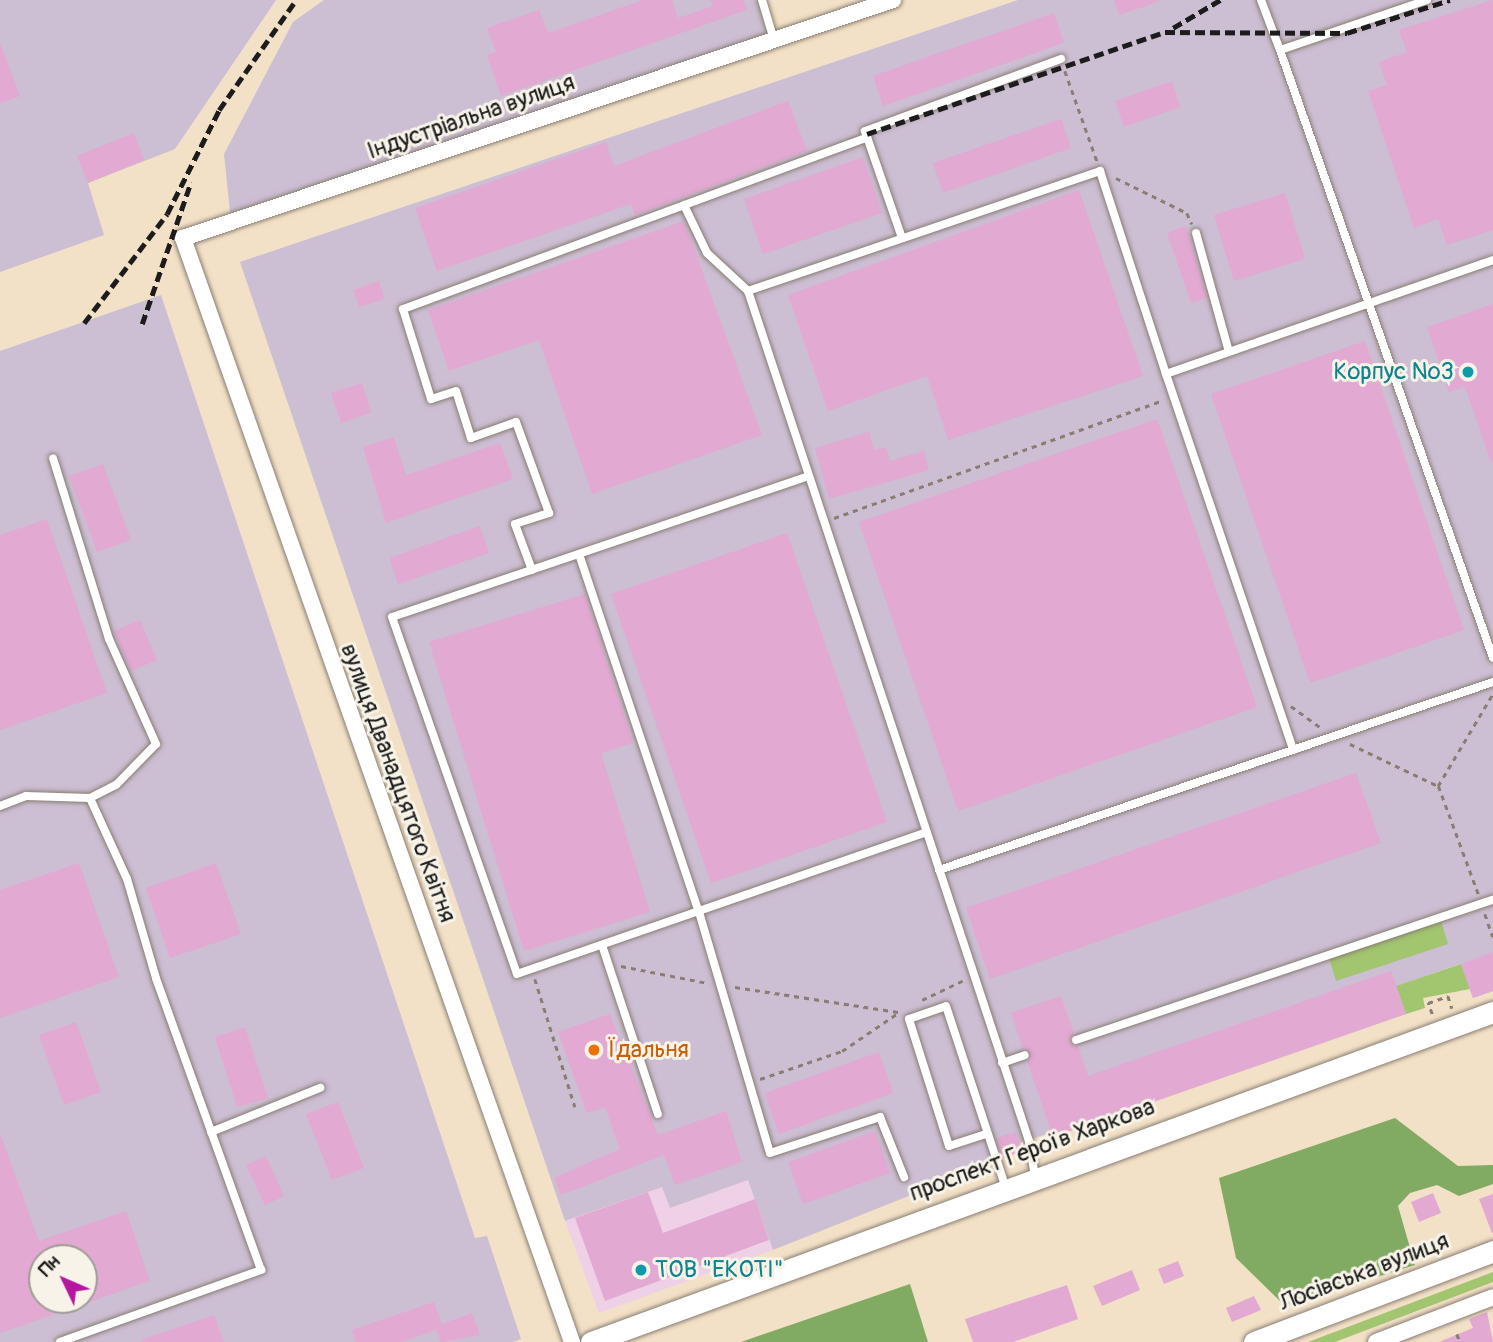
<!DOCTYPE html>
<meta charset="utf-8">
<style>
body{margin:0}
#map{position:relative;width:1493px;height:1342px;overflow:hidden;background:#f3e1c7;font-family:Pangolin,sans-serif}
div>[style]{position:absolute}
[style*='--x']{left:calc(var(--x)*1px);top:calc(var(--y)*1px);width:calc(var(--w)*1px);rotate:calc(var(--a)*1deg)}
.built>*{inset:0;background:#eed0e7}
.industrial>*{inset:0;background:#ccbed3}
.green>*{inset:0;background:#a2c56f}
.forest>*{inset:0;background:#81aa62}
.building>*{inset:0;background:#e2a9d2}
.path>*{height:2.5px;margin-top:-1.25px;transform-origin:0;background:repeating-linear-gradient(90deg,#887e72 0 5px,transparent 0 10px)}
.roads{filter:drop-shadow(0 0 2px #887e72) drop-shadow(0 0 2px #887e72)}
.lane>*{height:8px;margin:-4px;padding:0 4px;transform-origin:4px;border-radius:4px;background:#fff}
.street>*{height:16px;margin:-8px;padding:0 8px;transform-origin:8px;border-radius:8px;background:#fff}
.secondary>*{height:21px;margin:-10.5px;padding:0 10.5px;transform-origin:10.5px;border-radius:10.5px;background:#fff}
.rail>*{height:4.5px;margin-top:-2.25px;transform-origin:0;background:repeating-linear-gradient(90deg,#1c1c1c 0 10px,transparent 0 15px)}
.dots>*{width:19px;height:19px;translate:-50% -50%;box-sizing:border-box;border:4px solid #f7f3e8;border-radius:50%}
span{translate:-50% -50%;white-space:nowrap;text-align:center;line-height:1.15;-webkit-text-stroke:6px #f7f3e8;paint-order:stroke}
.street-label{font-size:24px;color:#1c1c1c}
.culture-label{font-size:24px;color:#0d838f}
.right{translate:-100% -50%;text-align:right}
.left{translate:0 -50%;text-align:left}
.food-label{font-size:24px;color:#c56008}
.north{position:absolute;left:28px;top:1244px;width:70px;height:70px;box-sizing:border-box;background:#f7f3e8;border:2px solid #9f9d96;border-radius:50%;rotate:314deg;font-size:19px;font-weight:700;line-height:28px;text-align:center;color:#1c1c1c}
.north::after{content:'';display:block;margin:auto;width:24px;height:32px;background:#b5179e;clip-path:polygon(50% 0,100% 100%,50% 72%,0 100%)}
</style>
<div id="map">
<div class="built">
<i style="clip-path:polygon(749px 1179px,773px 1250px,599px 1313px,565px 1221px,662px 1187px,671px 1208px)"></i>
</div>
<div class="industrial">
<i style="clip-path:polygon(0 0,276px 0,175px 149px,88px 183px,104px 235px,0 272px)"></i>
<i style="clip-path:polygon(324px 0,762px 0,774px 40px,231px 221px,224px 154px,293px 22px)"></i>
<i style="clip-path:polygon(1018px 0,1493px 0,1493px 991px,1473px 998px,1460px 964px,1397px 986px,1406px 1014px,1020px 1143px,1022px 1151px,773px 1250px,748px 1180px,670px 1208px,662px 1187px,565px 1221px,240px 262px)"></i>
<i style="clip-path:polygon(evenodd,161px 295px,475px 1238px,487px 1236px,521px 1339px,513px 1342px,0 1342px,0 351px,161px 295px,42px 1258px,84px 1258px,84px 1300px,42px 1300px,42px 1258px)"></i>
</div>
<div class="green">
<i style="clip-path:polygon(1441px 921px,1448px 944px,1336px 981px,1329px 958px)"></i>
<i style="clip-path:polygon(1461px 964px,1470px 989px,1423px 998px,1425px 1008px,1406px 1014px,1396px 986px)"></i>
<i style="clip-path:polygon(1493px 1272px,1493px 1282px,1335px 1342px,1308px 1342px)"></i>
</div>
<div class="forest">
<i style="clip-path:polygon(1395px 1118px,1458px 1166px,1493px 1165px,1493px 1184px,1459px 1196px,1437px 1185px,1410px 1193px,1398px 1206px,1415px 1265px,1285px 1306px,1236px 1258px,1219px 1178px)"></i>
<i style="clip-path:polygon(910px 1284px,928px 1342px,741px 1342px)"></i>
</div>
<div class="building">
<i style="clip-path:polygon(643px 0,672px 0,678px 18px,713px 6px,711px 0,744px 0,747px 10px,501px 96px,487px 55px,496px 52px,487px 28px,539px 10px,548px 33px)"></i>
<i style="clip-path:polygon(1114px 0,1157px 0,1158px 2px,1119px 15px)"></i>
<i style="clip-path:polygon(1493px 0,1493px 230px,1447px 245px,1438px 219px,1414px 228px,1368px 91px,1387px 85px,1379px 62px,1407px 52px,1399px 30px)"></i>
<i style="clip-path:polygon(1054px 13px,1064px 43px,883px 106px,873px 76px)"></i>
<i style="clip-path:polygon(0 43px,20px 96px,0 103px)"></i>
<i style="clip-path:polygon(1172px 81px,1180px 107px,1124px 127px,1115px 101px)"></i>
<i style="clip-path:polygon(788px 101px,807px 151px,635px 215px,631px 204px,437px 271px,415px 208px,606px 142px,614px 166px)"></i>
<i style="clip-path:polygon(1061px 119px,1071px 148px,943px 193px,933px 163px)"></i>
<i style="clip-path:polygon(134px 133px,144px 160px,88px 183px,77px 156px)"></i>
<i style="clip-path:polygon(863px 157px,882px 213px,763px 254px,744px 199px)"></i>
<i style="clip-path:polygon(1079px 190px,1143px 376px,948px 440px,927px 376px,828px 411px,788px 295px)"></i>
<i style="clip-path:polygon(1285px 193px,1305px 259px,1234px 281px,1214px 215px)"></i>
<i style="clip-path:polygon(684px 221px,762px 435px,592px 494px,539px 340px,449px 371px,428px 310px)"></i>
<i style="clip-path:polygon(1186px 226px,1207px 298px,1191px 303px,1167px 233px)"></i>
<i style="clip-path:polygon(379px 281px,385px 299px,359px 307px,353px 290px)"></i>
<i style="clip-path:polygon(1493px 304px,1493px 461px,1491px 462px,1465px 387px,1449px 392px,1427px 327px)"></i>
<i style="clip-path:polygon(1365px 341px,1464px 630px,1310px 683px,1211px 394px)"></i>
<i style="clip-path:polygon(362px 383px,371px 413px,341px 423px,331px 393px)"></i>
<i style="clip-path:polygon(1157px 419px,1257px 707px,958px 811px,859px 522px)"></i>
<i style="clip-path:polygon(869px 432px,874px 450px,886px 447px,890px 461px,924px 451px,929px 470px,829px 499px,815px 448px)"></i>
<i style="clip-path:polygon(394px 437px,406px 475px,500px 443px,513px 479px,386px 523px,363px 447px)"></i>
<i style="clip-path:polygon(103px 464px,131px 540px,97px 552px,69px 476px)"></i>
<i style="clip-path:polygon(47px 519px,107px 693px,0 730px,0 535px)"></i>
<i style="clip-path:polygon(480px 526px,489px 553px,398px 584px,389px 558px)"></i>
<i style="clip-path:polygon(787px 533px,887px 822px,711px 883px,611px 594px)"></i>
<i style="clip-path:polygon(585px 594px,633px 743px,601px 753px,650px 912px,524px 951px,429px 642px)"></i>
<i style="clip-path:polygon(140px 620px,157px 660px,131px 671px,114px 631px)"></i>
<i style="clip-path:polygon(1356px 773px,1381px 843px,990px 979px,966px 908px)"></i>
<i style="clip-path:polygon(79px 863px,119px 977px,0 1018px,0 890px)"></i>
<i style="clip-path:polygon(216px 863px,241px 934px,170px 958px,146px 888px)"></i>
<i style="clip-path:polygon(1493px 952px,1493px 991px,1473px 998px,1461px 964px)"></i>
<i style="clip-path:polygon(1391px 971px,1406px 1014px,1053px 1137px,1027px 1061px,1031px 1054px,1023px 1049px,1011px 1013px,1061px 996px,1074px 1034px,1070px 1043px,1078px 1046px,1088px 1076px)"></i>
<i style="clip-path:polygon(610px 1014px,658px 1135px,726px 1111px,742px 1162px,675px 1185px,664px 1155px,561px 1195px,554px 1178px,620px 1149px,605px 1107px,587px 1113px,558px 1032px)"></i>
<i style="clip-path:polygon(76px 1022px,101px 1092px,64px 1105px,39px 1035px)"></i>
<i style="clip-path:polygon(245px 1027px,268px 1098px,237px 1107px,215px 1037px)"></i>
<i style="clip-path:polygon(879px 1052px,893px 1093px,779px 1134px,765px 1093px)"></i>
<i style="clip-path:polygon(338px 1102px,364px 1168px,332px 1180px,306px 1114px)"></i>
<i style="clip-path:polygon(875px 1131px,890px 1173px,803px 1204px,788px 1162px)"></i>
<i style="clip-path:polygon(1015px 1132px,1022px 1151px,1003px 1158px,996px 1138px)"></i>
<i style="clip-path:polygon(evenodd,0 1133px,39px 1241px,126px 1211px,150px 1281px,0 1333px,0 1133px,42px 1258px,84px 1258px,84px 1300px,42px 1300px,42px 1258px)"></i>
<i style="clip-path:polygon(266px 1156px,284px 1196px,265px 1205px,246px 1165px)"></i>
<i style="clip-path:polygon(648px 1192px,663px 1233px,755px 1199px,769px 1240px,605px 1301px,575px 1218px)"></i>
<i style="clip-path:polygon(1433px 1193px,1441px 1213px,1419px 1222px,1411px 1202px)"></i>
<i style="clip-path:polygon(1493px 1194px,1493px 1233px,1492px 1233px,1479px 1199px)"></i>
<i style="clip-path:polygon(1178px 1261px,1184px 1276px,1164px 1284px,1158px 1269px)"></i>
<i style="clip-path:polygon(1132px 1270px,1140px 1290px,1102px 1306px,1093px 1286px)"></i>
<i style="clip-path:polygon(1067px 1285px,1078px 1319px,1013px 1342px,973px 1342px,965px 1319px)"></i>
<i style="clip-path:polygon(1254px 1296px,1261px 1310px,1232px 1322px,1226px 1308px)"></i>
<i style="clip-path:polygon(434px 1302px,442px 1324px,472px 1313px,480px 1335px,441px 1342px,436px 1330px,401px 1342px,356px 1342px,352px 1330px)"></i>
<i style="clip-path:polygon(1487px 1312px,1493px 1342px,1439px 1342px,1473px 1328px,1469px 1319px)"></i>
<i style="clip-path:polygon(214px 1315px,224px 1342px,141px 1342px,141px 1340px)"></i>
</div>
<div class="path">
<i style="--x:1065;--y:71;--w:96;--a:70.4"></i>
<i style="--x:1116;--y:178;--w:79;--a:26.2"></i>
<i style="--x:1187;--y:213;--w:12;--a:66"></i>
<i style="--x:834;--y:518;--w:350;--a:-19.7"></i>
<i style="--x:1291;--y:706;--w:39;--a:36"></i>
<i style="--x:1350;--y:744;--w:98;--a:25.5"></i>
<i style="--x:1478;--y:894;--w:115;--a:-110.3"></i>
<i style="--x:1438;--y:786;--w:106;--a:-59.3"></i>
<i style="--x:1485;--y:914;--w:24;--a:71"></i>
<i style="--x:621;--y:966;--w:89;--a:11.1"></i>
<i style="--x:535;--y:979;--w:134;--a:72.6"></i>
<i style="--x:735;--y:987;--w:165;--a:8.7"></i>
<i style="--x:922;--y:1000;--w:47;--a:-25.5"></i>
<i style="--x:1432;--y:1014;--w:12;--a:-110"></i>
<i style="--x:1428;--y:1003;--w:21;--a:-19"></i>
<i style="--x:1448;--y:996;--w:13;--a:72"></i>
<i style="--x:760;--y:1079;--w:87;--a:-18.9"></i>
<i style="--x:842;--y:1051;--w:68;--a:-34.2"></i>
<i style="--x:1457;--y:1334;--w:9;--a:69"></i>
</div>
<div class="roads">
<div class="lane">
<i style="--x:762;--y:0;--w:42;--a:73.3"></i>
<i style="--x:1261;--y:0;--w:53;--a:69.2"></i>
<i style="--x:1427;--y:0;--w:155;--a:161.2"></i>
<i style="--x:1280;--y:50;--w:644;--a:70.69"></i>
<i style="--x:684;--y:205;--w:53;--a:64.4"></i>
<i style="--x:707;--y:253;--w:56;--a:42.8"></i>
<i style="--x:1196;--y:233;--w:123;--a:74.5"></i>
<i style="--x:902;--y:238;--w:113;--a:-109.1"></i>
<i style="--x:865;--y:131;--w:209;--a:-20.2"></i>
<i style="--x:1166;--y:374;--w:397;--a:71.3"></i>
<i style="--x:809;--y:476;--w:440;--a:161.3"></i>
<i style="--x:392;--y:617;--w:378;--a:70.7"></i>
<i style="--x:517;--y:974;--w:433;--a:-19.1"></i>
<i style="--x:579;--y:554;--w:378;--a:71.5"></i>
<i style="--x:699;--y:912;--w:251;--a:73.6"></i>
<i style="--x:770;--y:1153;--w:116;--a:-18.1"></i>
<i style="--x:880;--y:1117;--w:65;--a:68.2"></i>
<i style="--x:532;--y:570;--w:49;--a:-110.3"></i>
<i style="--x:515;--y:524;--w:36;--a:-18"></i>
<i style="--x:549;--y:513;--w:97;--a:-109.9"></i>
<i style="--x:516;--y:422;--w:48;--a:160.4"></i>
<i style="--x:471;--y:438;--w:49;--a:-107.7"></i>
<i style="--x:456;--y:391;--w:26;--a:162"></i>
<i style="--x:431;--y:399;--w:94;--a:-107.3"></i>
<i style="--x:403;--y:309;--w:495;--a:-20.3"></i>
<i style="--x:0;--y:806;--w:28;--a:-21"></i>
<i style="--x:26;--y:796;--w:64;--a:1.8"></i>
<i style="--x:90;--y:798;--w:29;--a:-27"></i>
<i style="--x:116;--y:785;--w:57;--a:-45.7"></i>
<i style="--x:156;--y:744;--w:115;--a:-114.1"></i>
<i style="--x:109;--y:639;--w:189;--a:-107.2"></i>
<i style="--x:939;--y:870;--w:585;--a:-18.74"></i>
<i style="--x:602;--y:945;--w:178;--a:71.7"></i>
<i style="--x:1076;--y:1040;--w:440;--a:-18.6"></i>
<i style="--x:1002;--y:1063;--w:24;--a:-19"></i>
<i style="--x:211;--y:1132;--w:118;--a:-22"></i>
<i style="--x:986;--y:1134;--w:39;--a:162"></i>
<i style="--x:949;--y:1146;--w:133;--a:-107.5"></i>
<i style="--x:909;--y:1019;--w:39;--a:-19"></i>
<i style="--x:946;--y:1006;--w:192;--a:71.8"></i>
<i style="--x:1035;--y:1176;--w:36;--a:-100"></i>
<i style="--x:1029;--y:1141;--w:895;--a:-108.29"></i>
<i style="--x:748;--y:291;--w:372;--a:-18.8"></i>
<i style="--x:1100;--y:171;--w:213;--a:72"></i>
<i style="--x:1166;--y:374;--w:346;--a:-19.2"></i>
<i style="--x:60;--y:1342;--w:214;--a:-19.7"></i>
<i style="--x:261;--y:1270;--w:310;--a:-109.8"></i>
<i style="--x:156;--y:978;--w:103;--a:-106.3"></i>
<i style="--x:127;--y:879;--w:89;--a:-114.6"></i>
</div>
<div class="street">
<i style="--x:572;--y:1342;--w:1171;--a:-109.41"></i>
<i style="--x:183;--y:238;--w:749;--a:-18.53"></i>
<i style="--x:1376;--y:1342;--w:125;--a:-21"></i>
</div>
<div class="secondary">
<i style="--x:591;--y:1342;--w:960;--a:-20.1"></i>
<i style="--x:1254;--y:1342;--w:256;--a:-20.8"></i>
</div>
</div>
<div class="rail">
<i style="--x:1173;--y:28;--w:55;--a:-30.8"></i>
<i style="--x:867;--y:134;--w:315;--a:-18.9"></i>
<i style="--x:1165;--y:32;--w:182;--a:0.3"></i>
<i style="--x:1347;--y:33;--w:108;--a:-17.8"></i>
<i style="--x:84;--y:323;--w:137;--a:-52.7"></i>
<i style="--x:167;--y:214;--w:116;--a:-63.4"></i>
<i style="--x:219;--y:110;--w:134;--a:-55"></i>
<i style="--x:142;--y:324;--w:150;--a:-71"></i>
</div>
<div class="dots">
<i style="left:1468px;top:372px;background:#0f9aa8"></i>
<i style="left:594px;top:1050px;background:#e8710a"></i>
<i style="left:641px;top:1270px;background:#0f9aa8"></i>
</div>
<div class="street-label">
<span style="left:471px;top:117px;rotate:-19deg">Індустріальна вулиця</span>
<span style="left:398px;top:783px;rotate:70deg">вулиця Дванадцятого Квітня</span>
<span style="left:1032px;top:1150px;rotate:-20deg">проспект Героїв Харкова</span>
<span style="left:1364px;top:1272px;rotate:-21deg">Лосівська вулиця</span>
</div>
<div class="culture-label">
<span class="right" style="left:1454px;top:372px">Корпус №3</span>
<span class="left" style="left:655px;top:1270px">ТОВ "ЕКОТI"</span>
</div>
<div class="food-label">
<span class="left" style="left:608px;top:1050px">Їдальня</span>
</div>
<div class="north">Пн</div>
</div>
